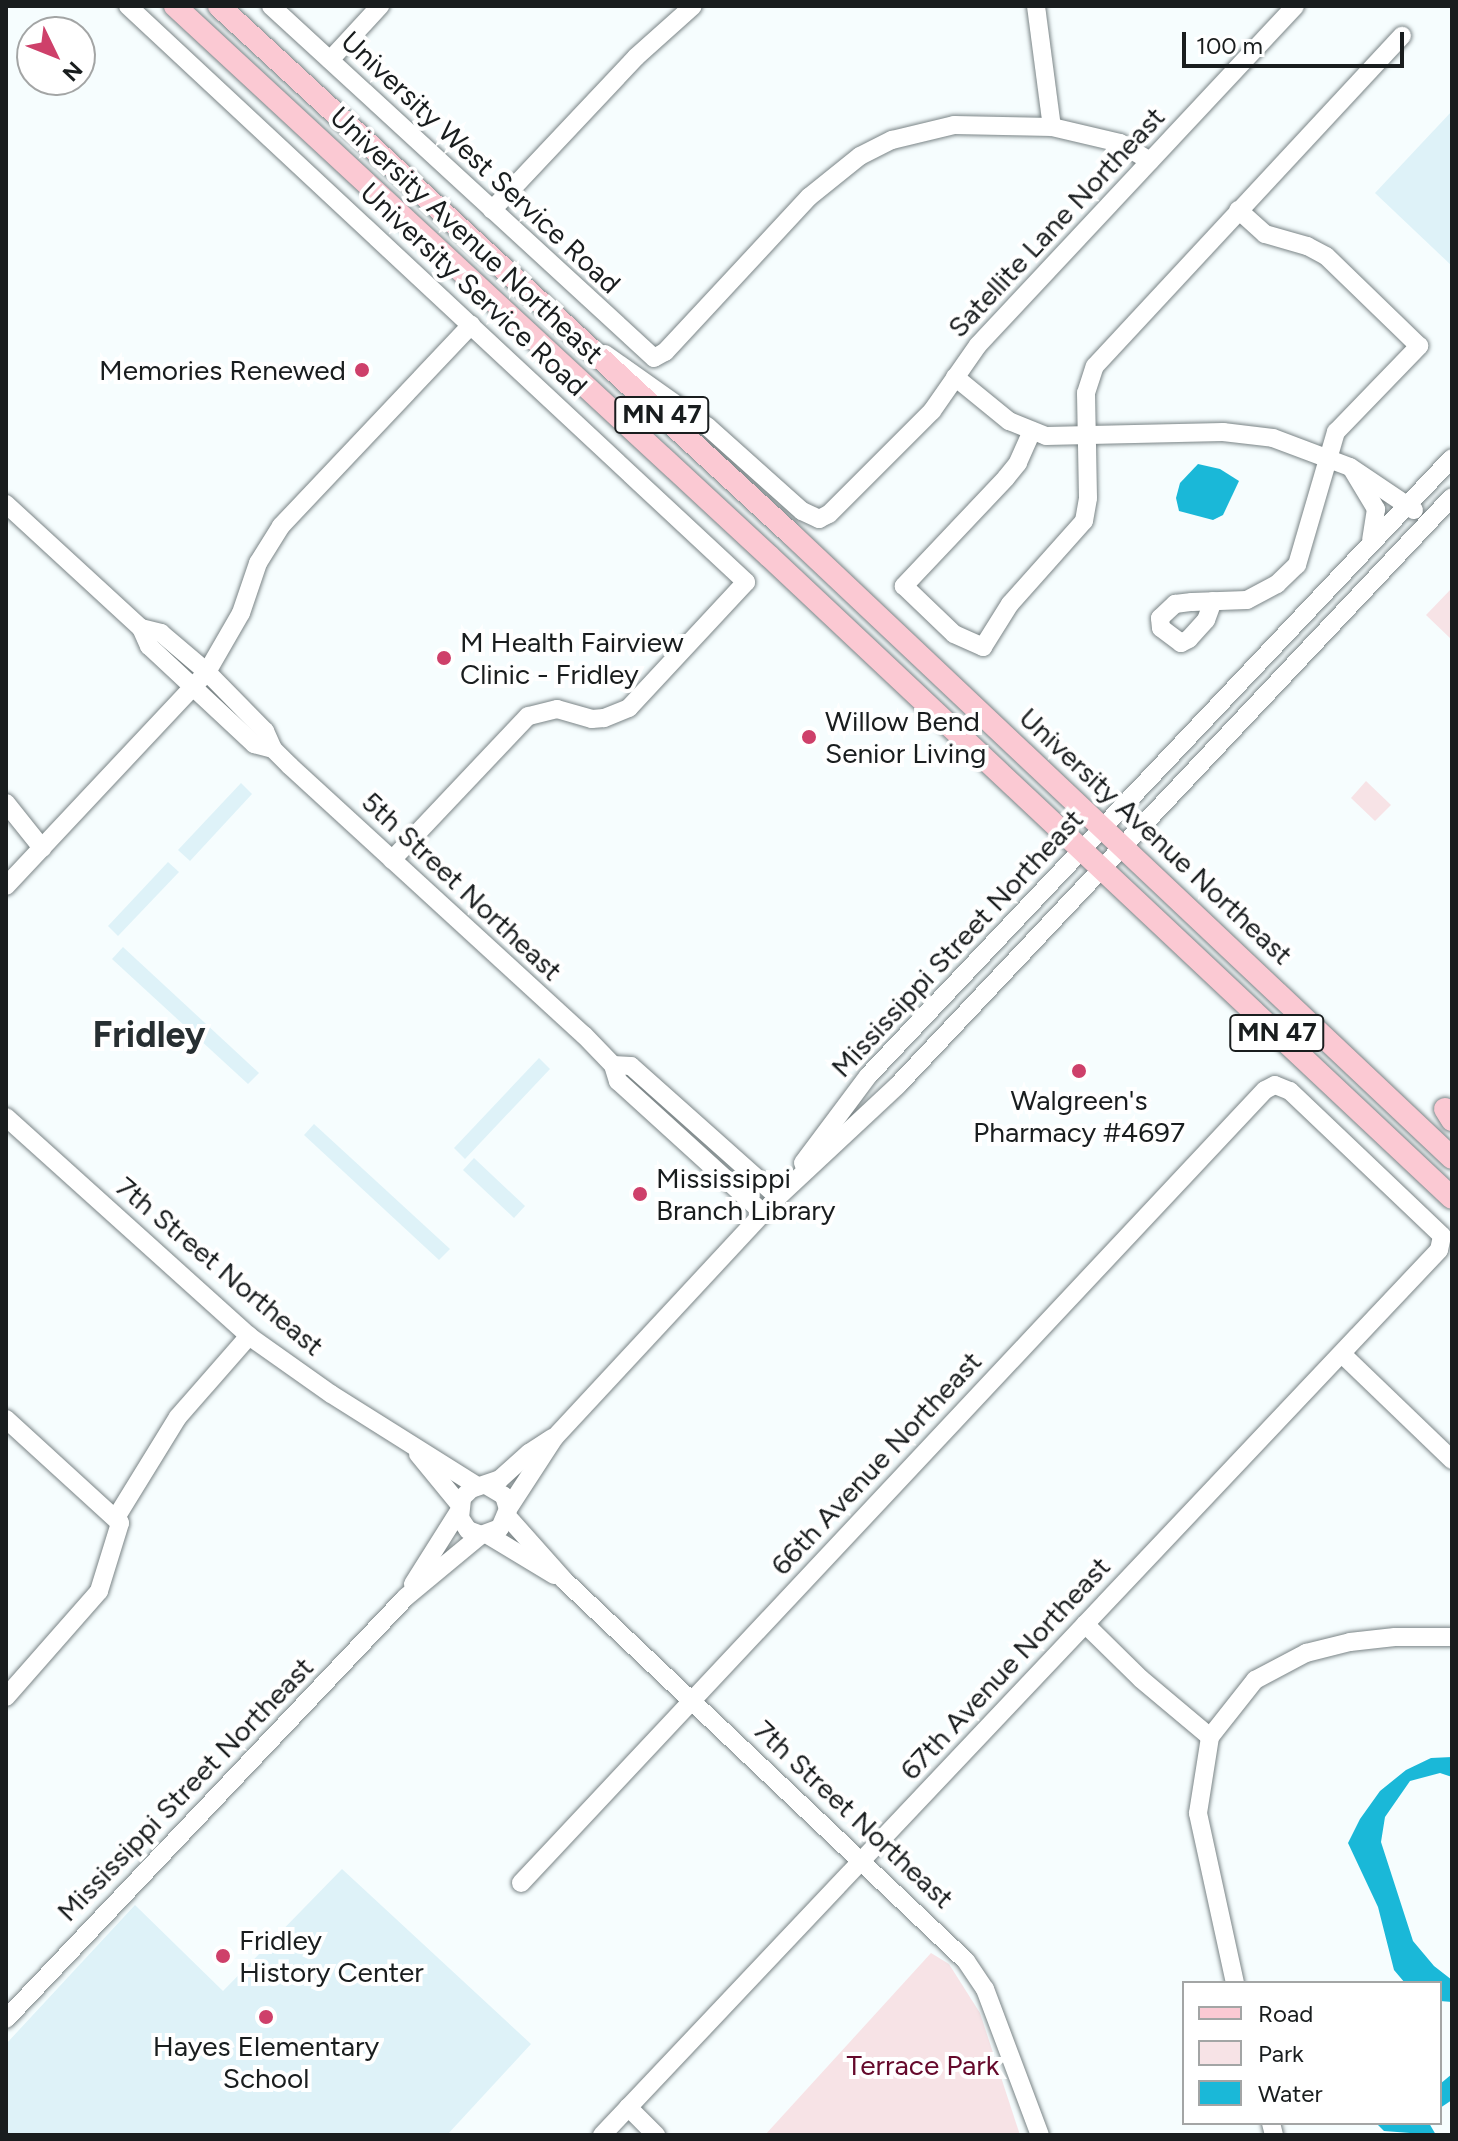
<!DOCTYPE html>
<style>
body{margin:0}
#map{position:relative;width:1458px;height:2141px;overflow:hidden;background:#f6fdfe;font-family:Figtree,sans-serif}
div>[style]{position:absolute}
.built>*{inset:0;background:#def2f8}
.green>*{inset:0;background:#f7e3e6}
.water>*{inset:0;background:#1ab8d8}
.roads{filter:drop-shadow(0 0 2px #7a8486) drop-shadow(0 0 2px #7a8486)}
.minor>*{height:18px;margin:-9px;padding:0 9px;transform-origin:9px;border-radius:9px;background:#fff}
.major>*{height:22px;margin:-11px;padding:0 11px;transform-origin:11px;border-radius:11px;background:#fbc9d3}
.dots>*{width:22px;height:22px;translate:-50% -50%;box-sizing:border-box;border:4px solid #fff;border-radius:50%}
span{translate:-50% -50%;white-space:nowrap;text-align:center;line-height:1.15;-webkit-text-stroke:8px #fff;paint-order:stroke}
.shield-label span{padding:2px 6px;background:#fff;border:2px solid;border-radius:6px;-webkit-text-stroke-width:0}
.shield-label{font-size:26px;color:#191d1e;font-weight:700}
.street-label{font-size:28px;color:#191d1e}
.poi-label{font-size:28px;color:#191d1e}
.right{translate:-100% -50%;text-align:right}
.left{translate:0 -50%;text-align:left}
.park-label{font-size:28px;color:#65092b}
.district-label{font-size:36px;color:#272f32;font-weight:700}
.frame{position:absolute;inset:0;border:8px solid #191d1e;pointer-events:none}
.legend{position:absolute;left:1182px;top:1981px;width:260px;height:144px;box-sizing:border-box;background:#fff;border:2px solid #a3a5a5;margin:0;padding:10px 14px;list-style:none;font-size:24px;color:#191d1e}
.legend li{display:flex;align-items:center;gap:16px;height:40px}
.legend b{width:40px;border:2px solid #a3a5a5}
.north{position:absolute;left:16px;top:16px;width:80px;height:80px;box-sizing:border-box;background:#fff;border:2px solid #a3a5a5;border-radius:50%;rotate:133deg;font-size:22px;font-weight:700;line-height:32px;text-align:center;color:#191d1e}
.north::after{content:'';display:block;margin:auto;width:28px;height:36px;background:#ce406a;clip-path:polygon(50% 0,100% 100%,50% 72%,0 100%)}
.scale{position:absolute;left:1182px;top:32px;width:222px;height:36px;box-sizing:border-box;border:4px solid #191d1e;border-top:0;padding-left:10px;font-size:24px;line-height:28px;white-space:nowrap;color:#191d1e;-webkit-text-stroke:6px #fff;paint-order:stroke}
</style>
<div id="map">
<div class="built">
<div style="clip-path:polygon(1452px 111px,1452px 266px,1375px 193px)"></div>
<div style="clip-path:polygon(241px 783px,252px 794px,190px 861px,178px 850px)"></div>
<div style="clip-path:polygon(168px 862px,179px 872px,118px 936px,108px 926px)"></div>
<div style="clip-path:polygon(123px 947px,259px 1073px,248px 1084px,112px 959px)"></div>
<div style="clip-path:polygon(539px 1058px,550px 1069px,465px 1159px,454px 1148px)"></div>
<div style="clip-path:polygon(314px 1124px,450px 1249px,439px 1260px,304px 1135px)"></div>
<div style="clip-path:polygon(474px 1158px,525px 1206px,514px 1218px,463px 1170px)"></div>
<div style="clip-path:polygon(342px 1869px,531px 2044px,447px 2135px,6px 2135px,6px 2044px,135px 1905px,223px 1991px)"></div>
</div>
<div class="green">
<div style="clip-path:polygon(1452px 588px,1452px 640px,1426px 615px)"></div>
<div style="clip-path:polygon(1366px 781px,1391px 805px,1375px 821px,1351px 798px)"></div>
<div style="clip-path:polygon(931px 1953px,949px 1964px,980px 2013px,1020px 2135px,765px 2135px)"></div>
</div>
<div class="water">
<div style="clip-path:polygon(1198px 464px,1220px 469px,1239px 481px,1223px 515px,1213px 520px,1179px 511px,1176px 498px,1180px 483px)"></div>
<div style="clip-path:polygon(1452px 1757px,1452px 1777px,1440px 1773px,1410px 1781px,1385px 1817px,1381px 1842px,1413px 1941px,1434px 1966px,1452px 1980px,1452px 2002px,1440px 2001px,1440px 1983px,1405px 1983px,1394px 1970px,1378px 1907px,1348px 1843px,1360px 1819px,1380px 1791px,1406px 1770px,1431px 1758px)"></div>
<div style="clip-path:polygon(1452px 2074px,1452px 2100px,1440px 2108px,1440px 2084px)"></div>
<div style="clip-path:polygon(1376px 2123px,1429px 2123px,1436px 2135px,1384px 2131px)"></div>
</div>
<div class="roads">
<div class="minor">
<div style="left:128px;top:6px;width:845px;rotate:42.99deg"></div>
<div style="left:746px;top:582px;width:172px;rotate:132.9deg"></div>
<div style="left:629px;top:708px;width:27px;rotate:158deg"></div>
<div style="left:604px;top:718px;width:12px;rotate:175deg"></div>
<div style="left:592px;top:719px;width:36px;rotate:-164deg"></div>
<div style="left:557px;top:709px;width:30px;rotate:166deg"></div>
<div style="left:528px;top:716px;width:198px;rotate:133.4deg"></div>
<div style="left:271px;top:6px;width:520px;rotate:42.58deg"></div>
<div style="left:654px;top:358px;width:13px;rotate:-29deg"></div>
<div style="left:665px;top:352px;width:212px;rotate:-47.1deg"></div>
<div style="left:809px;top:197px;width:65px;rotate:-38.8deg"></div>
<div style="left:860px;top:156px;width:36px;rotate:-27deg"></div>
<div style="left:892px;top:140px;width:64px;rotate:-13.6deg"></div>
<div style="left:954px;top:125px;width:98px;rotate:1.2deg"></div>
<div style="left:1052px;top:127px;width:70px;rotate:13.2deg"></div>
<div style="left:1120px;top:143px;width:35px;rotate:31deg"></div>
<div style="left:1036px;top:6px;width:122px;rotate:82.5deg"></div>
<div style="left:330px;top:60px;width:74px;rotate:-47.2deg"></div>
<div style="left:492px;top:210px;width:210px;rotate:-46.7deg"></div>
<div style="left:636px;top:57px;width:76px;rotate:-41.8deg"></div>
<div style="left:605px;top:354px;width:126px;rotate:35.3deg"></div>
<div style="left:708px;top:427px;width:126px;rotate:41.8deg"></div>
<div style="left:802px;top:511px;width:19px;rotate:25deg"></div>
<div style="left:819px;top:519px;width:11px;rotate:-27deg"></div>
<div style="left:829px;top:514px;width:146px;rotate:-45deg"></div>
<div style="left:932px;top:411px;width:80px;rotate:-55.1deg"></div>
<div style="left:978px;top:345px;width:464px;rotate:-46.9deg"></div>
<div style="left:955px;top:377px;width:70px;rotate:39.2deg"></div>
<div style="left:1009px;top:421px;width:40px;rotate:22deg"></div>
<div style="left:1046px;top:436px;width:177px;rotate:-1.3deg"></div>
<div style="left:1223px;top:432px;width:50px;rotate:6.8deg"></div>
<div style="left:1273px;top:438px;width:82px;rotate:20.6deg"></div>
<div style="left:1350px;top:467px;width:77px;rotate:33.9deg"></div>
<div style="left:1032px;top:431px;width:35px;rotate:114deg"></div>
<div style="left:1018px;top:463px;width:19px;rotate:129deg"></div>
<div style="left:1006px;top:478px;width:149px;rotate:133.4deg"></div>
<div style="left:904px;top:586px;width:69px;rotate:43.8deg"></div>
<div style="left:954px;top:634px;width:32px;rotate:24deg"></div>
<div style="left:983px;top:647px;width:51px;rotate:-57.9deg"></div>
<div style="left:1010px;top:604px;width:111px;rotate:-48.3deg"></div>
<div style="left:1084px;top:521px;width:23px;rotate:-80deg"></div>
<div style="left:1088px;top:498px;width:105px;rotate:-91.1deg"></div>
<div style="left:1086px;top:393px;width:28px;rotate:-72deg"></div>
<div style="left:1095px;top:366px;width:451px;rotate:-47.1deg"></div>
<div style="left:1352px;top:469px;width:47px;rotate:59deg"></div>
<div style="left:1376px;top:509px;width:31px;rotate:99deg"></div>
<div style="left:6px;top:504px;width:183px;rotate:42.6deg"></div>
<div style="left:141px;top:628px;width:20px;rotate:66deg"></div>
<div style="left:149px;top:646px;width:144px;rotate:43deg"></div>
<div style="left:254px;top:744px;width:20px;rotate:15deg"></div>
<div style="left:1213px;top:601px;width:20px;rotate:110deg"></div>
<div style="left:1206px;top:620px;width:25px;rotate:132deg"></div>
<div style="left:1189px;top:639px;width:9px;rotate:153deg"></div>
<div style="left:1181px;top:643px;width:25px;rotate:-143deg"></div>
<div style="left:1161px;top:628px;width:10px;rotate:-96deg"></div>
<div style="left:1160px;top:618px;width:21px;rotate:-43deg"></div>
<div style="left:1175px;top:604px;width:17px;rotate:-7deg"></div>
<div style="left:1192px;top:602px;width:55px;rotate:-2.1deg"></div>
<div style="left:1247px;top:600px;width:34px;rotate:-28deg"></div>
<div style="left:1277px;top:584px;width:28px;rotate:-44deg"></div>
<div style="left:1297px;top:565px;width:139px;rotate:-73.7deg"></div>
<div style="left:1336px;top:432px;width:120px;rotate:-46deg"></div>
<div style="left:1419px;top:346px;width:129px;rotate:-135.9deg"></div>
<div style="left:1326px;top:256px;width:21px;rotate:-152deg"></div>
<div style="left:1307px;top:246px;width:44px;rotate:-164.1deg"></div>
<div style="left:1265px;top:234px;width:36px;rotate:-138deg"></div>
<div style="left:141px;top:628px;width:21px;rotate:14deg"></div>
<div style="left:161px;top:633px;width:60px;rotate:40.3deg"></div>
<div style="left:207px;top:672px;width:83px;rotate:45.5deg"></div>
<div style="left:265px;top:731px;width:20px;rotate:66deg"></div>
<div style="left:273px;top:749px;width:24px;rotate:45deg"></div>
<div style="left:290px;top:766px;width:398px;rotate:42.5deg"></div>
<div style="left:584px;top:1035px;width:42px;rotate:46deg"></div>
<div style="left:613px;top:1065px;width:17px;rotate:73deg"></div>
<div style="left:618px;top:1081px;width:196px;rotate:42.3deg"></div>
<div style="left:6px;top:803px;width:58px;rotate:51.3deg"></div>
<div style="left:6px;top:886px;width:294px;rotate:-46.8deg"></div>
<div style="left:207px;top:672px;width:68px;rotate:-60deg"></div>
<div style="left:241px;top:613px;width:53px;rotate:-71.2deg"></div>
<div style="left:258px;top:563px;width:44px;rotate:-58.1deg"></div>
<div style="left:281px;top:526px;width:277px;rotate:-46.6deg"></div>
<div style="left:613px;top:1065px;width:18px;rotate:3deg"></div>
<div style="left:631px;top:1066px;width:197px;rotate:41.7deg"></div>
<div style="left:6px;top:1117px;width:327px;rotate:42deg"></div>
<div style="left:249px;top:1336px;width:100px;rotate:35.3deg"></div>
<div style="left:331px;top:1394px;width:173px;rotate:32.2deg"></div>
<div style="left:803px;top:1163px;width:109px;rotate:-53.2deg"></div>
<div style="left:868px;top:1076px;width:850px;rotate:-46.62deg"></div>
<div style="left:1342px;top:1354px;width:153px;rotate:43.9deg"></div>
<div style="left:6px;top:1419px;width:154px;rotate:42.4deg"></div>
<div style="left:418px;top:1454px;width:65px;rotate:50.6deg"></div>
<div style="left:486px;top:1485px;width:21px;rotate:31deg"></div>
<div style="left:504px;top:1496px;width:14px;rotate:73deg"></div>
<div style="left:508px;top:1509px;width:21px;rotate:113deg"></div>
<div style="left:500px;top:1528px;width:20px;rotate:160deg"></div>
<div style="left:481px;top:1535px;width:14px;rotate:-159deg"></div>
<div style="left:468px;top:1530px;width:14px;rotate:-124deg"></div>
<div style="left:460px;top:1518px;width:20px;rotate:-84deg"></div>
<div style="left:462px;top:1498px;width:13px;rotate:-45deg"></div>
<div style="left:471px;top:1489px;width:31px;rotate:-19deg"></div>
<div style="left:500px;top:1479px;width:39px;rotate:-42deg"></div>
<div style="left:529px;top:1453px;width:27px;rotate:-33deg"></div>
<div style="left:508px;top:1509px;width:86px;rotate:-56.9deg"></div>
<div style="left:555px;top:1437px;width:328px;rotate:-47.1deg"></div>
<div style="left:778px;top:1197px;width:163px;rotate:-43deg"></div>
<div style="left:897px;top:1086px;width:809px;rotate:-46.7deg"></div>
<div style="left:507px;top:1516px;width:86px;rotate:48.3deg"></div>
<div style="left:564px;top:1580px;width:554px;rotate:43.46deg"></div>
<div style="left:966px;top:1961px;width:34px;rotate:56deg"></div>
<div style="left:985px;top:1989px;width:156px;rotate:69.4deg"></div>
<div style="left:488px;top:1535px;width:77px;rotate:31.2deg"></div>
<div style="left:413px;top:1584px;width:86px;rotate:-57.8deg"></div>
<div style="left:1085px;top:1624px;width:78px;rotate:44.5deg"></div>
<div style="left:1141px;top:1679px;width:90px;rotate:40deg"></div>
<div style="left:6px;top:1697px;width:141px;rotate:-48.7deg"></div>
<div style="left:99px;top:1591px;width:71px;rotate:-72.8deg"></div>
<div style="left:120px;top:1523px;width:8px;rotate:-113deg"></div>
<div style="left:117px;top:1516px;width:116px;rotate:-58.4deg"></div>
<div style="left:178px;top:1417px;width:108px;rotate:-48.8deg"></div>
<div style="left:521px;top:1883px;width:1087px;rotate:-46.83deg"></div>
<div style="left:1265px;top:1090px;width:11px;rotate:-27deg"></div>
<div style="left:1275px;top:1085px;width:16px;rotate:22deg"></div>
<div style="left:1290px;top:1091px;width:210px;rotate:43.6deg"></div>
<div style="left:1442px;top:1236px;width:14px;rotate:102deg"></div>
<div style="left:1439px;top:1250px;width:1218px;rotate:133.4deg"></div>
<div style="left:1235px;top:1983px;width:174px;rotate:-102.3deg"></div>
<div style="left:1198px;top:1813px;width:77px;rotate:-81deg"></div>
<div style="left:1210px;top:1737px;width:73px;rotate:-51.7deg"></div>
<div style="left:1255px;top:1680px;width:58px;rotate:-27.9deg"></div>
<div style="left:1306px;top:1653px;width:45px;rotate:-14deg"></div>
<div style="left:1350px;top:1642px;width:45px;rotate:-6.3deg"></div>
<div style="left:1395px;top:1637px;width:57px"></div>
<div style="left:6px;top:2019px;width:581px;rotate:-46.53deg"></div>
<div style="left:406px;top:1597px;width:97px;rotate:-39.6deg"></div>
<div style="left:628px;top:2107px;width:40px;rotate:45deg"></div>
<div style="left:1271px;top:2123px;width:12px;rotate:76deg"></div>
</div>
<div class="major">
<div style="left:175px;top:6px;width:810px;rotate:42.8deg"></div>
<div style="left:769px;top:556px;width:937px;rotate:43.23deg"></div>
<div style="left:219px;top:6px;width:778px;rotate:42.71deg"></div>
<div style="left:791px;top:534px;width:909px;rotate:43.35deg"></div>
<div style="left:1445px;top:1109px;width:13px;rotate:58deg"></div>
</div>
</div>
<div class="dots">
<div style="left:362px;top:370px;background:#ce406a"></div>
<div style="left:444px;top:658px;background:#ce406a"></div>
<div style="left:809px;top:737px;background:#ce406a"></div>
<div style="left:1079px;top:1071px;background:#ce406a"></div>
<div style="left:640px;top:1194px;background:#ce406a"></div>
<div style="left:223px;top:1956px;background:#ce406a"></div>
<div style="left:266px;top:2017px;background:#ce406a"></div>
</div>
<div class="shield-label">
<span style="left:662px;top:415px">MN 47</span>
<span style="left:1277px;top:1033px">MN 47</span>
</div>
<div class="street-label">
<span style="left:481px;top:162px;rotate:43deg">University West Service Road</span>
<span style="left:1056px;top:222px;rotate:-47deg">Satellite Lane Northeast</span>
<span style="left:467px;top:235px;rotate:43deg">University Avenue Northeast</span>
<span style="left:474px;top:289px;rotate:43deg">University Service Road</span>
<span style="left:1156px;top:836px;rotate:43deg">University Avenue Northeast</span>
<span style="left:462px;top:886px;rotate:43deg">5th Street Northeast</span>
<span style="left:957px;top:943px;rotate:-47deg">Mississippi Street Northeast</span>
<span style="left:220px;top:1266px;rotate:40deg">7th Street Northeast</span>
<span style="left:876px;top:1463px;rotate:-47deg">66th Avenue Northeast</span>
<span style="left:1005px;top:1668px;rotate:-47deg">67th Avenue Northeast</span>
<span style="left:185px;top:1789px;rotate:-46deg">Mississippi Street Northeast</span>
<span style="left:854px;top:1814px;rotate:43deg">7th Street Northeast</span>
</div>
<div class="poi-label">
<span class="right" style="left:346px;top:370px">Memories Renewed</span>
<span class="left" style="left:460px;top:658px">M Health Fairview<br>Clinic - Fridley</span>
<span class="left" style="left:825px;top:737px">Willow Bend<br>Senior Living</span>
<span style="left:1079px;top:1116px">Walgreen's<br>Pharmacy #4697</span>
<span class="left" style="left:656px;top:1194px">Mississippi<br>Branch Library</span>
<span class="left" style="left:239px;top:1956px">Fridley<br>History Center</span>
<span style="left:266px;top:2062px">Hayes Elementary<br>School</span>
</div>
<div class="park-label">
<span style="left:923px;top:2065px">Terrace Park</span>
</div>
<div class="district-label">
<span style="left:149px;top:1035px">Fridley</span>
</div>
<div class="frame"></div>
<ul class="legend">
<li><b style="height:10px;background:#fbc9d3"></b>Road</li>
<li><b style="height:22px;background:#f7e3e6"></b>Park</li>
<li><b style="height:22px;background:#1ab8d8"></b>Water</li>
</ul>
<div class="north">N</div>
<div class="scale">100 m</div>
</div>
